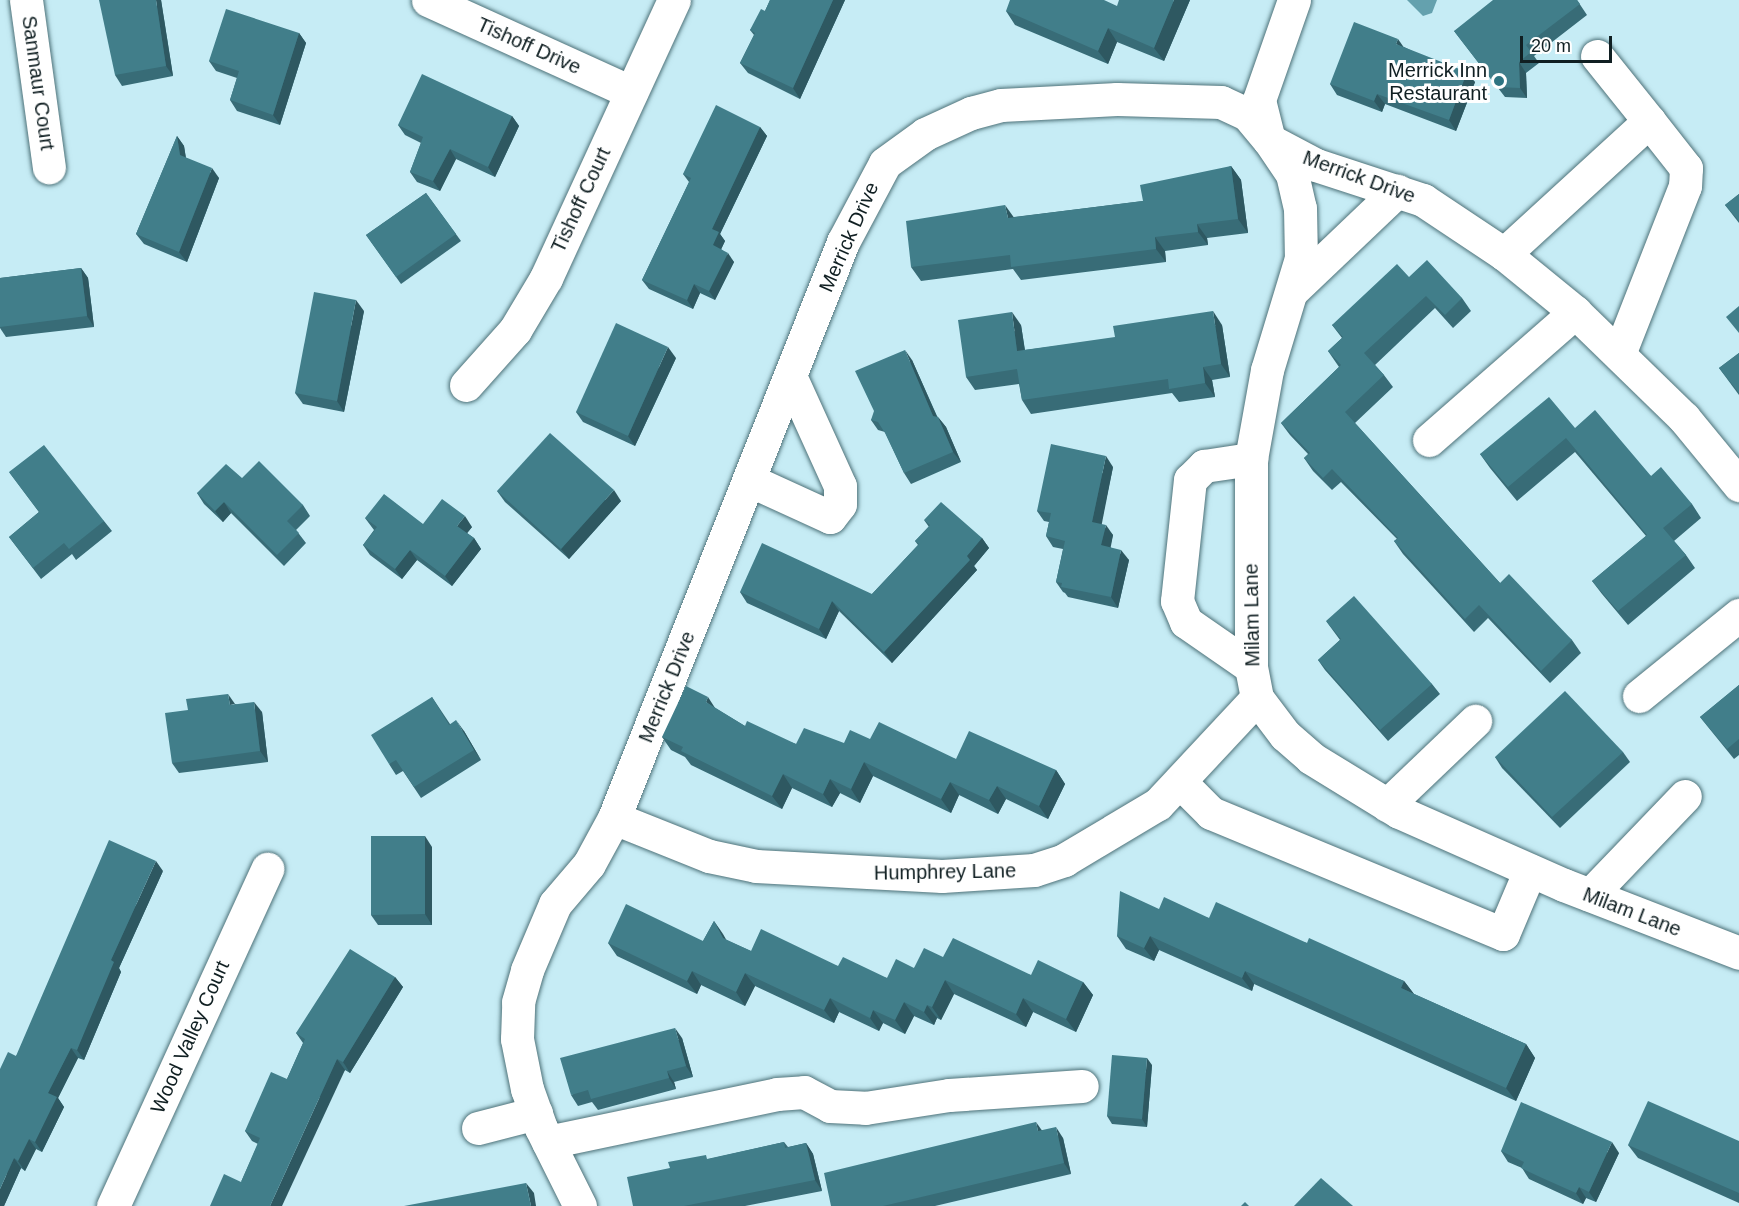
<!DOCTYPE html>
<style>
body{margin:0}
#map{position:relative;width:1739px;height:1206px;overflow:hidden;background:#c6ecf5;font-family:Arial,sans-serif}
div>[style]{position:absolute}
.water>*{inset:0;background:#64a1ae}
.roads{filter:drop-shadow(0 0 2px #4e7279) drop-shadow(0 0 2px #4e7279)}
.minor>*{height:33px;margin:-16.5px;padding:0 16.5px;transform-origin:16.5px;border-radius:16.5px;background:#fff}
.wall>*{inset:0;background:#386c77}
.shaded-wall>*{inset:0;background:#2e5861}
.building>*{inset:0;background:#417e8a}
.dots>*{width:16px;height:16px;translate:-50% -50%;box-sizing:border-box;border:3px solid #fff;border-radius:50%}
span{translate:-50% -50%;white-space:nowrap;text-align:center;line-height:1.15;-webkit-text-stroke:6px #fff;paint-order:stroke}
.street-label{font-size:20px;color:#101f22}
.poi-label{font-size:20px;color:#101f22}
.right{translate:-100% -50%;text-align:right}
.scale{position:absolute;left:1520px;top:36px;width:92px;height:27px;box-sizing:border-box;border:3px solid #101f22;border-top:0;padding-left:8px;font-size:18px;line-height:21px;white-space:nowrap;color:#101f22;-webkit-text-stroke:4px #fff;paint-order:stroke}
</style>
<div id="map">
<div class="water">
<div style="clip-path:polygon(1407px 0,1437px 0,1432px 13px,1423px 16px)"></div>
</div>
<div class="roads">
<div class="minor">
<div style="left:26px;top:0;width:169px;rotate:82.2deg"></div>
<div style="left:428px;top:0;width:223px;rotate:24.4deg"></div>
<div style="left:1294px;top:0;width:106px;rotate:109.3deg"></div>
<div style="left:1259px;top:100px;width:41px;rotate:76deg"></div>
<div style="left:1269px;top:140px;width:41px;rotate:55.9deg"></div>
<div style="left:1292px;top:174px;width:35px;rotate:77deg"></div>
<div style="left:1300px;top:208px;width:50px;rotate:88.9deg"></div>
<div style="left:1301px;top:258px;width:117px;rotate:106.9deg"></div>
<div style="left:1267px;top:370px;width:90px;rotate:100.2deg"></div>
<div style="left:1251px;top:459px;width:208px;rotate:90deg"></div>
<div style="left:1251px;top:667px;width:32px;rotate:79deg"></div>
<div style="left:1257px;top:698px;width:46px;rotate:52.9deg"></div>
<div style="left:1285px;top:735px;width:35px;rotate:41deg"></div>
<div style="left:1311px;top:758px;width:103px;rotate:31.5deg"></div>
<div style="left:1399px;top:812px;width:180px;rotate:23.9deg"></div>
<div style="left:1564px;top:885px;width:188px;rotate:21.2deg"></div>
<div style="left:1597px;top:56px;width:83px;rotate:51.3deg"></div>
<div style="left:1504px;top:254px;width:197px;rotate:-42.5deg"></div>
<div style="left:1649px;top:121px;width:60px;rotate:51.8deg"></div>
<div style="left:1686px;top:168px;width:18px;rotate:93deg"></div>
<div style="left:1685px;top:186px;width:180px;rotate:111.4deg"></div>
<div style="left:1293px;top:290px;width:144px;rotate:-43.6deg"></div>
<div style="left:466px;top:385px;width:74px;rotate:-48.3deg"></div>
<div style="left:515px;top:330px;width:61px;rotate:-59.2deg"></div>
<div style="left:546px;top:278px;width:306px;rotate:-65.3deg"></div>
<div style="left:1429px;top:440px;width:194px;rotate:-41.2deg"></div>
<div style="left:749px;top:480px;width:89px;rotate:24.6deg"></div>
<div style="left:830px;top:517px;width:16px;rotate:-52deg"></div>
<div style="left:840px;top:504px;width:18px;rotate:-90deg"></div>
<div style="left:840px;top:486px;width:121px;rotate:-114.4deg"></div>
<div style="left:1251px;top:667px;width:79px;rotate:-145.3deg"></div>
<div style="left:1186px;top:622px;width:23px;rotate:-113deg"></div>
<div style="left:1177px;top:601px;width:122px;rotate:-83.9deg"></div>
<div style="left:1190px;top:480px;width:20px;rotate:-45deg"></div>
<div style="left:1204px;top:466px;width:48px;rotate:-8.5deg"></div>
<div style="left:1639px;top:696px;width:129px;rotate:-39deg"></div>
<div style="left:1180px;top:782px;width:44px;rotate:45deg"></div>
<div style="left:1211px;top:813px;width:316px;rotate:22.5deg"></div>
<div style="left:1503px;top:934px;width:69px;rotate:-67.1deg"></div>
<div style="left:1387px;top:805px;width:122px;rotate:-43.7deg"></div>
<div style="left:614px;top:818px;width:102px;rotate:21.8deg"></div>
<div style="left:709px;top:856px;width:48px;rotate:12deg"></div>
<div style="left:756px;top:866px;width:186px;rotate:3.1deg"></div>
<div style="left:942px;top:876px;width:92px;rotate:-3.7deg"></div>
<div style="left:1034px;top:870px;width:32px;rotate:-18deg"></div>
<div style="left:1064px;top:860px;width:109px;rotate:-30.8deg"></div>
<div style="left:1158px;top:804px;width:145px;rotate:-47deg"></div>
<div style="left:1590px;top:895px;width:137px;rotate:-46.2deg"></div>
<div style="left:478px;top:1128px;width:60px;rotate:-14.5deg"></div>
<div style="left:548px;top:1142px;width:234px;rotate:-11.8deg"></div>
<div style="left:777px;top:1094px;width:27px;rotate:-4deg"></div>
<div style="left:804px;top:1092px;width:30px;rotate:28deg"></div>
<div style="left:830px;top:1106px;width:35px;rotate:3deg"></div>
<div style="left:865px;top:1108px;width:85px;rotate:-8.8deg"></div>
<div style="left:949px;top:1095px;width:133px;rotate:-3.9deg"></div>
<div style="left:113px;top:1206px;width:371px;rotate:-65.4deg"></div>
<div style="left:580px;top:1206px;width:87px;rotate:-116.6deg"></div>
<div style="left:541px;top:1128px;width:41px;rotate:-109.7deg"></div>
<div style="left:527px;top:1089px;width:51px;rotate:-101.3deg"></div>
<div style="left:517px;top:1039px;width:37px;rotate:-88deg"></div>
<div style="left:518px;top:1002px;width:33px;rotate:-74deg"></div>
<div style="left:527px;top:970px;width:72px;rotate:-67deg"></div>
<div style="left:555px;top:904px;width:52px;rotate:-49.6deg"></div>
<div style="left:589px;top:864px;width:52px;rotate:-61.5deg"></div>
<div style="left:614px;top:818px;width:620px;rotate:-68.32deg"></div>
<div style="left:843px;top:242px;width:89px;rotate:-62deg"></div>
<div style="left:885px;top:163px;width:49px;rotate:-35.9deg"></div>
<div style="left:925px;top:134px;width:51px;rotate:-24.5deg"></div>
<div style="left:971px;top:113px;width:31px;rotate:-15deg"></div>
<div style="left:1001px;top:105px;width:116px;rotate:-3deg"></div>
<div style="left:1117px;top:99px;width:104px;rotate:1.7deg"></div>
<div style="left:1221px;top:102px;width:29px;rotate:25deg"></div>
<div style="left:1247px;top:114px;width:34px;rotate:50deg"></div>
<div style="left:1269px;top:140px;width:53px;rotate:28deg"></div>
<div style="left:1316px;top:165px;width:113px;rotate:18.1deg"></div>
<div style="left:1423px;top:200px;width:97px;rotate:33.7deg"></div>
<div style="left:1504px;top:254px;width:92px;rotate:39.2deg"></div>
<div style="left:1575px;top:312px;width:152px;rotate:44.2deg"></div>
<div style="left:1684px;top:418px;width:87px;rotate:50.6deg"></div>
</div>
</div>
<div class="wall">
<div style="clip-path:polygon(161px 0,173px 76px,122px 86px,115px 75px)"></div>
<div style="clip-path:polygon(770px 0,845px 0,800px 99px,748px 73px,740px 63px,754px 35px,750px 30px,765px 11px)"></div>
<div style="clip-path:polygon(1190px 0,1164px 61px,1117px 42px,1108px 64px,1015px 25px,1006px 11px,1117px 6px)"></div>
<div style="clip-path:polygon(1577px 0,1587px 15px,1534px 56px,1539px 63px,1526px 73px,1527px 98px,1505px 97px,1454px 31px)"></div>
<div style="clip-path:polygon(299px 33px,306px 43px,280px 125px,237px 111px,230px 100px,237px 78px,216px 71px,209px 61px)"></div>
<div style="clip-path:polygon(1404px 47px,1475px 82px,1456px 131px,1385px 104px,1382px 112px,1337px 95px,1330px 84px)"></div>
<div style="clip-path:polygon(512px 116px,519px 126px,495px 177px,456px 159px,440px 191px,417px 182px,410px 172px,421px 143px,405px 135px,398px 125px)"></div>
<div style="clip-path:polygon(760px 127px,767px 136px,720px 234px,725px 241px,721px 249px,734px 262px,715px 300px,700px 293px,693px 309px,649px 289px,642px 280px,689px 182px,683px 174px)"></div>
<div style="clip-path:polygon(177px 136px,184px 146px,186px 158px,219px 178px,187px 262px,144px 244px,136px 234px)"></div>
<div style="clip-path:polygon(1231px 166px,1241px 180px,1248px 233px,1207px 238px,1208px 245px,1165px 251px,1166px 262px,1021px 280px,1013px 269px,921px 281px,911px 267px,1014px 217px,1143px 201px)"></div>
<div style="clip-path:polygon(426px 193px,461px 241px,401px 284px,366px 235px)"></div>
<div style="clip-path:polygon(1739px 194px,1739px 223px,1725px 205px)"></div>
<div style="clip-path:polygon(81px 268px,88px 278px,94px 327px,6px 337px,0 328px,0 278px)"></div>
<div style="clip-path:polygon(1409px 277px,1462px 298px,1471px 311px,1453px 328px,1435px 308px,1375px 365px,1384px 375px,1393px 387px,1355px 423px,1500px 583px,1572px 640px,1581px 653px,1550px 683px,1488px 618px,1474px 632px,1403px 554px,1394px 541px,1397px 539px,1341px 482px,1332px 490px,1313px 471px,1304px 458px,1308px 454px,1290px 435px,1281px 423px,1339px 367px,1328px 351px,1342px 338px,1332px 325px)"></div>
<div style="clip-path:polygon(364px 311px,344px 412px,303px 404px,295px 393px)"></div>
<div style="clip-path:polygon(1021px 325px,1025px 350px,1222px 325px,1230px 377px,1212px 380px,1215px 397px,1179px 402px,1172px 393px,1031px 414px,1022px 400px,1019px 384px,975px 390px,966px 377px)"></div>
<div style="clip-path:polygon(1739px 353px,1739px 395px,1719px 368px)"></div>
<div style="clip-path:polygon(676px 358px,635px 446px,583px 422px,576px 412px)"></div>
<div style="clip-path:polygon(912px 360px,937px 416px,946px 427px,961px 462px,911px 484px,904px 473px,885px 432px,878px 430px,871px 420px)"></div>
<div style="clip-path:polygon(1575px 428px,1651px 476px,1692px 504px,1701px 518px,1674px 541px,1686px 555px,1695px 568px,1628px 625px,1602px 594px,1592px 581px,1646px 536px,1575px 452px,1517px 501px,1490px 468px,1480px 454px)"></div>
<div style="clip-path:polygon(1113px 467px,1101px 524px,1113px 535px,1110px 547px,1129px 560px,1118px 608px,1068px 597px,1065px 593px,1063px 592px,1056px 582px,1063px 549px,1053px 547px,1046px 536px,1049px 522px,1044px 521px,1037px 511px)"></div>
<div style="clip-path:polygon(9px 472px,104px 521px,112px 531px,76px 560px,72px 554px,41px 579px,9px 537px,39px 512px)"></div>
<div style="clip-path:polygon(242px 478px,303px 505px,310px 516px,296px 530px,306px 543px,284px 566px,231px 513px,223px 522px,204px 504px,197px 493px)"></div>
<div style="clip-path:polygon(497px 491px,621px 501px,569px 559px,505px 502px)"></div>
<div style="clip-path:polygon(365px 518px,423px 524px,472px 527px,467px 533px,474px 538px,481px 549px,452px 586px,417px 560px,402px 579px,370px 555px,363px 545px,374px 530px)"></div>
<div style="clip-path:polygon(924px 520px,982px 538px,989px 548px,974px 566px,977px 570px,892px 663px,839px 611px,826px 639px,747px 603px,740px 592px,872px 594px,918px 545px,915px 541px,929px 527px)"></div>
<div style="clip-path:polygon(1326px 621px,1432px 684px,1440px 694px,1388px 741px,1325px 670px,1318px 660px,1340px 640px)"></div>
<div style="clip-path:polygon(1739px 685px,1739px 755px,1734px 759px,1708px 727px,1700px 717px)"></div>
<div style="clip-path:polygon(432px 697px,450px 724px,464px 731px,481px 760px,421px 798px,403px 771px,396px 775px,389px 764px)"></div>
<div style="clip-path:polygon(235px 704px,262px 712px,268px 762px,179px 773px,172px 763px)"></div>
<div style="clip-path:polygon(715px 708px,745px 726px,796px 744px,844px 743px,870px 739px,956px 759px,1056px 770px,1065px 784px,1048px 819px,1006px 799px,998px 814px,959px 795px,951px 813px,873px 776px,860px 803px,840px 793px,832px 807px,792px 788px,782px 809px,691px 765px,685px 757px,671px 750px,662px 737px)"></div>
<div style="clip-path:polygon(1623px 752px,1630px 762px,1560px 828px,1502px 768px,1495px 757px)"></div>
<div style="clip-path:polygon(432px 847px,432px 925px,378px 925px,371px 915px)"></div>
<div style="clip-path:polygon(163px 871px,119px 968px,121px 972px,84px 1060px,78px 1058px,58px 1098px,64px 1107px,42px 1152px,36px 1149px,25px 1171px,21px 1168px,4px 1206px,16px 1056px)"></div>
<div style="clip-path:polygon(1159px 909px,1209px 918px,1307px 943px,1404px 981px,1414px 994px,1526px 1044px,1535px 1058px,1516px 1101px,1254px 984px,1252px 991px,1159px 950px,1154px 961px,1126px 949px,1117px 936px)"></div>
<div style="clip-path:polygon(714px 921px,726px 940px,751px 951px,838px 966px,887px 978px,943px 957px,1031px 975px,1083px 982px,1093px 995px,1076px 1032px,1033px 1012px,1026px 1027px,954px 994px,941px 1020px,937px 1018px,934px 1025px,914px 1016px,905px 1034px,883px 1023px,879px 1031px,839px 1012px,834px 1023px,755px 986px,745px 1006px,701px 985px,697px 994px,617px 956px,608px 943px,703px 941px)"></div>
<div style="clip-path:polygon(395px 977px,403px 987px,350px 1073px,345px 1070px,241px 1182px,258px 1144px,252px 1141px,245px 1131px,287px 1079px,303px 1043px,296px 1033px)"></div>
<div style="clip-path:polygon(682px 1038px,693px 1077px,674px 1082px,676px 1089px,598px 1110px,592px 1102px,578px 1106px,571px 1095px)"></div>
<div style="clip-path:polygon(1152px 1065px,1147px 1127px,1112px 1124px,1107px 1116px)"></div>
<div style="clip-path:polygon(1042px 1130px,1063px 1138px,1071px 1174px,935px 1206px,831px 1206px)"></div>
<div style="clip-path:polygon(1739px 1141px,1739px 1203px,1638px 1158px,1628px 1145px)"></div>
<div style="clip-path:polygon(784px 1142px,788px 1147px,806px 1143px,813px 1154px,822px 1191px,745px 1206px,633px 1206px,709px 1159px)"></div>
<div style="clip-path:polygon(1501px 1151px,1619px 1153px,1596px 1202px,1586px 1198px,1583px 1204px,1529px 1179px,1522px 1168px,1508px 1162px)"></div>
</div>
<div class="shaded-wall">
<div style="clip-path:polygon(156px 0,161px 0,173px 76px,166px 66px)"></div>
<div style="clip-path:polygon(833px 0,845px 0,800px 99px,793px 88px)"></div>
<div style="clip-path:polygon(1174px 0,1190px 0,1164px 61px,1154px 48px)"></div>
<div style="clip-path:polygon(1108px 28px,1117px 42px,1108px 64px,1098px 51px)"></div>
<div style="clip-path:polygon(299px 33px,306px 43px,280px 125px,273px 115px)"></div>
<div style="clip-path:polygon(1398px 39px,1405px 49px,1396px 44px)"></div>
<div style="clip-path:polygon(1519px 62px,1526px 73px,1527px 98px,1520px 88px)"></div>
<div style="clip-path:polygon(1467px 72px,1475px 82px,1456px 131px,1449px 120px)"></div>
<div style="clip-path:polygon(1377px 94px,1385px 104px,1382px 112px,1374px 101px)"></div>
<div style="clip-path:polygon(512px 116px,519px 126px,495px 177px,488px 167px)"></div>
<div style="clip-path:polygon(760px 127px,767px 136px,720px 234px,725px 241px,719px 254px,713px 245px,712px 229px)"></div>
<div style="clip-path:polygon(177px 136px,184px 146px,187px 166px,180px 155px)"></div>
<div style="clip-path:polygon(450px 149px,456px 159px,440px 191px,433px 181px)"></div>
<div style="clip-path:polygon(1231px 166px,1241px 180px,1248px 233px,1238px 219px)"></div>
<div style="clip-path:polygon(212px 168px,219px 178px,187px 262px,179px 252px)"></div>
<div style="clip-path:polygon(1005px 205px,1015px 219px,1008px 218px)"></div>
<div style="clip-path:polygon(1197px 224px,1207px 238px,1208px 245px,1198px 232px)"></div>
<div style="clip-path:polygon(1155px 237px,1165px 251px,1166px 262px,1156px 249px)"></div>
<div style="clip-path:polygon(728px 253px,734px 262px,715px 300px,709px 291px)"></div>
<div style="clip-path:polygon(81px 268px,88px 278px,94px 327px,87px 316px)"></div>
<div style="clip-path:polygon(694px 284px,700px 293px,693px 309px,687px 300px)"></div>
<div style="clip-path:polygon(356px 300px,364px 311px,344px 412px,337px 401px)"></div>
<div style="clip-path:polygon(1213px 311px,1222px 325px,1230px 377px,1221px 364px)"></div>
<div style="clip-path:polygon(1012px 312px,1021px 325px,1027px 365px,1017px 351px)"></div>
<div style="clip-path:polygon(668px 347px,676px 358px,635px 446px,628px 436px)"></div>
<div style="clip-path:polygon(905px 350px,912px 360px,941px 426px,933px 416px)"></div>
<div style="clip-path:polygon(1203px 367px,1212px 380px,1215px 397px,1205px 383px)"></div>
<div style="clip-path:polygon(938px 417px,946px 427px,961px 462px,953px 452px)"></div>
<div style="clip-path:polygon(1106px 456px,1113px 467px,1100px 533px,1092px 522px)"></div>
<div style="clip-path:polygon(614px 490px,621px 501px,569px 559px,561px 549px)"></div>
<div style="clip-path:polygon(224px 502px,231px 513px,223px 522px,215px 511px)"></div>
<div style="clip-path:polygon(465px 516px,472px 527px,464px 537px,457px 526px)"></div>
<div style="clip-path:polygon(1106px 525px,1113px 535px,1109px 556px,1101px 545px)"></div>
<div style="clip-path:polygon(474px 538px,481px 549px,452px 586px,445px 576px)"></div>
<div style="clip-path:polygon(982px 538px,989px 548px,974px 566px,977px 570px,892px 663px,884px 652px)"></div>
<div style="clip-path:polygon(410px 550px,417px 560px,402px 579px,395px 569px)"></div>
<div style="clip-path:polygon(1121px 550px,1129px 560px,1118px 608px,1111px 597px)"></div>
<div style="clip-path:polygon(832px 601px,839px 611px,826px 639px,819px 629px)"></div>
<div style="clip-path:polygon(228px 694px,235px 704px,230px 705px)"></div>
<div style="clip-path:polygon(708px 697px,717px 711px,706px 702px)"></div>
<div style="clip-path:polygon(254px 702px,262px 712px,268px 762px,260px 751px)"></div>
<div style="clip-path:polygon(456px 720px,464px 731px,481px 760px,474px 750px)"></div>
<div style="clip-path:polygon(864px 762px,873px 776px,860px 803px,851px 789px)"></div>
<div style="clip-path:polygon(1056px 770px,1065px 784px,1048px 819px,1039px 806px)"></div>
<div style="clip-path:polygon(783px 774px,792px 788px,782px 809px,772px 796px)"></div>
<div style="clip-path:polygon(830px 779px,840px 793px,832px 807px,823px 794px)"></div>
<div style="clip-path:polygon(950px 782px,959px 795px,951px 813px,941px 799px)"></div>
<div style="clip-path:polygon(997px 786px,1006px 799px,998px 814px,989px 800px)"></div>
<div style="clip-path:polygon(425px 836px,432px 847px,432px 925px,425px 914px)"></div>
<div style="clip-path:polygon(156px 861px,163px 871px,119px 968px,121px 972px,84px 1060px,77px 1050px,111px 960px)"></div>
<div style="clip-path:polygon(714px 921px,723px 934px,733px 952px,723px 938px)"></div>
<div style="clip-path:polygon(1150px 936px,1159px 950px,1154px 961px,1144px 948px)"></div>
<div style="clip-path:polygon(692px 971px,701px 985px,697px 994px,687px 981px)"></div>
<div style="clip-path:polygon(1245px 971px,1254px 984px,1252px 991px,1242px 978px)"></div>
<div style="clip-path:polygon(745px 973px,755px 986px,745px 1006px,736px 992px)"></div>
<div style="clip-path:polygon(395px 977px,403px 987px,350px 1073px,343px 1062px)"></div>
<div style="clip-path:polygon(945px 980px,954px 994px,941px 1020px,932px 1007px)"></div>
<div style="clip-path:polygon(1404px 981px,1414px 994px,1401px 988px)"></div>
<div style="clip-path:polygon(1083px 982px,1093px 995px,1076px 1032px,1066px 1019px)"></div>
<div style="clip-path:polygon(830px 998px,839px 1012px,834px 1023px,824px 1010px)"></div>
<div style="clip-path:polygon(1023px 998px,1033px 1012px,1026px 1027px,1016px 1014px)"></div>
<div style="clip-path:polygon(904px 1002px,914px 1016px,905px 1034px,895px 1020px)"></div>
<div style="clip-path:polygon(927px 1005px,937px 1018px,934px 1025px,924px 1012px)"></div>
<div style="clip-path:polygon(873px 1010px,883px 1023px,879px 1031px,870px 1018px)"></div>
<div style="clip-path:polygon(675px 1028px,682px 1038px,693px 1077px,686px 1066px)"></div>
<div style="clip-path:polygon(1526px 1044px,1535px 1058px,1516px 1101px,1506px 1088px)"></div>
<div style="clip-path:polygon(71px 1048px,78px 1058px,58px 1098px,64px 1107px,42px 1152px,35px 1142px,48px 1093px)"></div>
<div style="clip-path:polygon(1147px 1058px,1152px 1065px,1147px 1127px,1142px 1119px)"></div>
<div style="clip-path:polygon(337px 1059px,345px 1070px,282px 1206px,270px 1206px)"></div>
<div style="clip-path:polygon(667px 1071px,674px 1082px,676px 1089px,669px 1078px)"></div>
<div style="clip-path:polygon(1036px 1122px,1043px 1132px,1038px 1131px)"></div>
<div style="clip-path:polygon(1056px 1127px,1063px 1138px,1071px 1174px,1064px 1163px)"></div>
<div style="clip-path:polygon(29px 1139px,36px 1149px,25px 1171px,18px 1161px)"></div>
<div style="clip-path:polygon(1612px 1142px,1619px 1153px,1596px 1202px,1589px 1192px)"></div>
<div style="clip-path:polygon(806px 1143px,813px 1154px,822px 1191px,815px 1180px)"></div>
<div style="clip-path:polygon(14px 1158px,21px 1168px,4px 1206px,0 1206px,0 1189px)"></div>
<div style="clip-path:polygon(526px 1183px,534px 1193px,536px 1206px,531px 1206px)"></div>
<div style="clip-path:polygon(1579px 1187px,1586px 1198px,1583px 1204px,1576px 1193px)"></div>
</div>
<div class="building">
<div style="clip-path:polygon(99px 0,156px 0,166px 66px,115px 75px)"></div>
<div style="clip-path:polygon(770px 0,833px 0,793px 88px,740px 63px,755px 33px,750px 30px,761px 9px,765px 11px)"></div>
<div style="clip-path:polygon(1010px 0,1104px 0,1117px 6px,1119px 0,1174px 0,1154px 48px,1108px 28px,1098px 51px,1006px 11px)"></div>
<div style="clip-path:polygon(1493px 0,1577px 0,1580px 4px,1526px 45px,1531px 52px,1519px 62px,1520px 88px,1497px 87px,1454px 31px)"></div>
<div style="clip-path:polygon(226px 9px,299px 33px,273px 115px,230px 100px,239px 71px,209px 61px)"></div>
<div style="clip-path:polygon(1354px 22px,1398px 39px,1396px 44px,1467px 72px,1449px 120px,1377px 94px,1374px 101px,1330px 84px)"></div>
<div style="clip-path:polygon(422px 74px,512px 116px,488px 167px,450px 149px,433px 181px,410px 172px,423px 137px,398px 125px)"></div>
<div style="clip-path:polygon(716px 105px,760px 127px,712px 229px,719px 232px,713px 245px,728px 253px,709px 291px,694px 284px,687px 300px,642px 280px,691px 178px,683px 174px)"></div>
<div style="clip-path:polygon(177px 136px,180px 155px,212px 168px,179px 252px,136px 234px)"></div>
<div style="clip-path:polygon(1231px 166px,1238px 219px,1197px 224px,1198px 232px,1155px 237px,1156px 249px,1011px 267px,1010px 255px,911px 267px,906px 221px,1005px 205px,1008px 218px,1143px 201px,1140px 185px)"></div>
<div style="clip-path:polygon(426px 193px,456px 234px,396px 277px,366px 235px)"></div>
<div style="clip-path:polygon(1739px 194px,1739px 221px,1725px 205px)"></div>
<div style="clip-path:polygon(1427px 260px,1462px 298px,1445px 315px,1426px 296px,1364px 353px,1384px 375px,1345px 412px,1500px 583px,1509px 574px,1572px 640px,1541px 671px,1479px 605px,1465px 619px,1394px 541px,1398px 538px,1332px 469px,1323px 478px,1304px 458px,1310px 453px,1281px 423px,1341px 365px,1328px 351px,1343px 337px,1332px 325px,1397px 264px,1409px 277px)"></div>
<div style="clip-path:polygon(81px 268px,87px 316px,0 327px,0 278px)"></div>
<div style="clip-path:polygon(314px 292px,356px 300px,337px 401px,295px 393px)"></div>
<div style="clip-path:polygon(1739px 306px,1739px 333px,1726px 317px)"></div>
<div style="clip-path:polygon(1213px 311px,1221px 364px,1203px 367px,1205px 383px,1169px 389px,1168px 379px,1022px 400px,1017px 369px,966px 377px,958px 320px,1012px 312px,1017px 351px,1115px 337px,1113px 326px)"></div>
<div style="clip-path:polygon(616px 323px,668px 347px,628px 436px,576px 412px)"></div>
<div style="clip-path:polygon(905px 350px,933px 416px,938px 417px,953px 452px,904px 473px,885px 433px,878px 422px,871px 420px,874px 411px,855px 371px)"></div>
<div style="clip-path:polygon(1739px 353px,1739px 393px,1719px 368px)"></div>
<div style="clip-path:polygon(1549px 397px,1575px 428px,1595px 410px,1651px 476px,1661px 467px,1692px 504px,1663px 528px,1686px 555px,1618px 611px,1592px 581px,1647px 535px,1566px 438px,1508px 487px,1480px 454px)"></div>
<div style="clip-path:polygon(550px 433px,614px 490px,561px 549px,497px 491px)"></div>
<div style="clip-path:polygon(1051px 444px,1106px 456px,1092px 522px,1106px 525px,1101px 545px,1121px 550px,1111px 597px,1061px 587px,1062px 583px,1056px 582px,1065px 541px,1046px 536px,1051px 513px,1037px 511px)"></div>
<div style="clip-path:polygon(44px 445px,104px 521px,69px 549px,64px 543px,33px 568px,9px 537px,39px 512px,9px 472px)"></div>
<div style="clip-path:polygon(259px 461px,303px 505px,287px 521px,299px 533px,277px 555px,224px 502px,215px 511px,197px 493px,226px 464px,242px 478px)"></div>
<div style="clip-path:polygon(384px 494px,423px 524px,442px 499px,465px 516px,457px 526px,474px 538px,445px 576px,410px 550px,395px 569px,363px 545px,377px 527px,365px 518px)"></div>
<div style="clip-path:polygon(941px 502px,982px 538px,967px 556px,970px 560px,884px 652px,832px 601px,819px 629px,740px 592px,762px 543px,872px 594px,919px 544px,915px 541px,930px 525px,924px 520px)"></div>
<div style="clip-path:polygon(1354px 596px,1432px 684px,1380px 730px,1318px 660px,1341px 639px,1326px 621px)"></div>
<div style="clip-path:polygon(1739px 685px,1739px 739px,1727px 749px,1700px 717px)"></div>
<div style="clip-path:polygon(686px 686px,708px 697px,706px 702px,745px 726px,747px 721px,796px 744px,804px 728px,844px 743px,850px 730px,870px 739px,879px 722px,956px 759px,969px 731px,1056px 770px,1039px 806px,997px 786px,989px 800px,950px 782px,941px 799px,864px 762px,851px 789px,830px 779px,823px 794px,783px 774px,772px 796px,681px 751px,683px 747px,662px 737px)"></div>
<div style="clip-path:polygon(1565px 691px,1623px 752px,1552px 817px,1495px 757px)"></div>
<div style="clip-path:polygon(228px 694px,230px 705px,254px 702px,260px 751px,172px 763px,165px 713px,188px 710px,186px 699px)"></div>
<div style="clip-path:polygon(432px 697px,449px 725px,456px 720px,474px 750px,414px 787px,396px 760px,389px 764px,371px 735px)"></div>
<div style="clip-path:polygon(371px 836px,425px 836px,425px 914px,371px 915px)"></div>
<div style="clip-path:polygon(109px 840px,156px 861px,111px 960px,114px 962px,77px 1050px,71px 1048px,48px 1093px,57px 1097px,35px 1142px,29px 1139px,18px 1161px,14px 1158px,0 1189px,0 1069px,8px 1052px,16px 1056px)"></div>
<div style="clip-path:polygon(1120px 891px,1159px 909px,1164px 897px,1209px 918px,1216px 902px,1307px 943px,1309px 938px,1404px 981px,1401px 988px,1526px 1044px,1506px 1088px,1245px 971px,1242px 978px,1150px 936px,1144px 948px,1117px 936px)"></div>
<div style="clip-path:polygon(626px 904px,703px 941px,714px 921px,723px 938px,751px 951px,761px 929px,838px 966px,843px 957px,887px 978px,896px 959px,914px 968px,924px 948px,943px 957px,953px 938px,1031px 975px,1038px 960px,1083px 982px,1066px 1019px,1023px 998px,1016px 1014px,945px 980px,932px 1007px,927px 1005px,924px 1012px,904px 1002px,895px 1020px,873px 1010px,870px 1018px,830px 998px,824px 1010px,745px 973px,736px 992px,692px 971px,687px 981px,608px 943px)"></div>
<div style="clip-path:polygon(350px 949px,395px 977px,343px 1062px,337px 1059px,270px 1206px,210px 1206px,224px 1174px,241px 1182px,260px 1138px,245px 1131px,271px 1072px,287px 1079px,305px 1039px,296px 1033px)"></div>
<div style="clip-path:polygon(675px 1028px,686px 1066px,667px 1071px,669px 1078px,591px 1099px,588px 1090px,571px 1095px,560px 1058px)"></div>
<div style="clip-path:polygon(1112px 1055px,1147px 1058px,1142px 1119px,1107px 1116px)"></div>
<div style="clip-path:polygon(1648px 1101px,1739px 1141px,1739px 1193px,1628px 1145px)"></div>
<div style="clip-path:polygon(1521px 1102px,1612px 1142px,1589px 1192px,1579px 1187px,1576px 1193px,1540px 1177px,1521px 1168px,1524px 1162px,1501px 1151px)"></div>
<div style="clip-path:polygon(1036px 1122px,1038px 1131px,1056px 1127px,1064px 1163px,883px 1206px,831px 1206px,824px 1173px)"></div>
<div style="clip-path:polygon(784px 1142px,785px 1148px,806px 1143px,815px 1180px,684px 1206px,633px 1206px,627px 1177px,670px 1168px,668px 1162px,706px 1155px,707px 1159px)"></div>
<div style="clip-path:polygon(1321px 1178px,1353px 1206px,1294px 1206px)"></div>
<div style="clip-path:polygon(526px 1183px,531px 1206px,404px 1206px)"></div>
<div style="clip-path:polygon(1245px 1202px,1249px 1206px,1241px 1206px)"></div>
</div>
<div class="dots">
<div style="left:1499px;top:81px;background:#2e7482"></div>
</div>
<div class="street-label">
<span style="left:529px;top:46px;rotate:24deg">Tishoff Drive</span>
<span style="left:38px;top:83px;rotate:82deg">Sanmaur Court</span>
<span style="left:1359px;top:177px;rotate:20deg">Merrick Drive</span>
<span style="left:581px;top:200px;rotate:-65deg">Tishoff Court</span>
<span style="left:849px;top:237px;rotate:-66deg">Merrick Drive</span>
<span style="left:1252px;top:615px;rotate:-91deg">Milam Lane</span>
<span style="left:667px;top:687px;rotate:-68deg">Merrick Drive</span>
<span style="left:945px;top:872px;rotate:-1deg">Humphrey Lane</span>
<span style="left:1632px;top:912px;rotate:21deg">Milam Lane</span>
<span style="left:190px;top:1037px;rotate:-66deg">Wood Valley Court</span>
</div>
<div class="poi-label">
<span class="right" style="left:1487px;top:82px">Merrick Inn<br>Restaurant</span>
</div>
<div class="scale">20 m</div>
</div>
